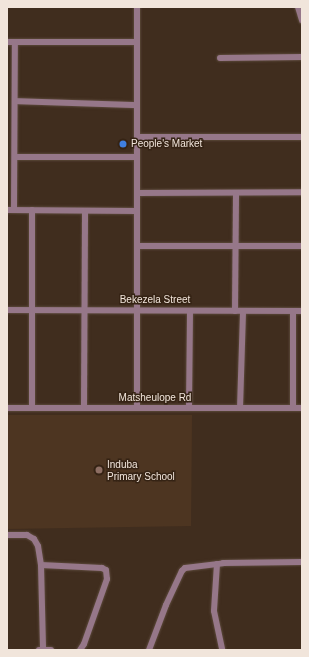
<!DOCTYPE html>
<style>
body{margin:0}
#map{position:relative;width:309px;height:657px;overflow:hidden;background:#402d1e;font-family:Arial,sans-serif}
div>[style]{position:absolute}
.built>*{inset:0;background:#4d3521}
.roads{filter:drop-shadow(0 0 1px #5c4a3c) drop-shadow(0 0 1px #5c4a3c)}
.street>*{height:6px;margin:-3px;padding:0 3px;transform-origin:3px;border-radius:3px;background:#967789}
.dots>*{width:11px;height:11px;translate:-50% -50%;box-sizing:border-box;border:2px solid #352314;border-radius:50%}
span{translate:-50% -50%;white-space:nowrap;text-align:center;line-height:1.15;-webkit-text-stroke:3px #352314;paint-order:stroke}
.poi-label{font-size:10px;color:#f1e5db}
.left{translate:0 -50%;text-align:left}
.street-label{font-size:10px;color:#f1e5db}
.frame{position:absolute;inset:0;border:8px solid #f1e5db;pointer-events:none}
</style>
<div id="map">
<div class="built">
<div style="clip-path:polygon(7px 415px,192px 415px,191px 526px,7px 529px)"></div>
</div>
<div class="roads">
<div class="street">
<div style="left:298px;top:7px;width:14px;rotate:73deg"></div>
<div style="left:7px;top:42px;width:130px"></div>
<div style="left:220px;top:58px;width:82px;rotate:-0.7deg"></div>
<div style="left:15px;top:101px;width:122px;rotate:1.9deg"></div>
<div style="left:137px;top:137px;width:165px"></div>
<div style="left:15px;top:157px;width:122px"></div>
<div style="left:137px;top:193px;width:165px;rotate:-0.3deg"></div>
<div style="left:7px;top:210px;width:130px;rotate:0.4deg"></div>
<div style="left:14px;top:210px;width:168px;rotate:-89.7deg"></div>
<div style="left:32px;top:210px;width:198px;rotate:90deg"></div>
<div style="left:137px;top:246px;width:165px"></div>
<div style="left:7px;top:310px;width:295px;rotate:0.2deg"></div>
<div style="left:235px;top:311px;width:118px;rotate:-89.5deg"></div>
<div style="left:293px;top:311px;width:97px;rotate:90deg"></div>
<div style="left:7px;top:408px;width:295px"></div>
<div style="left:84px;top:408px;width:197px;rotate:-89.7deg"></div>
<div style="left:137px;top:408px;width:401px;rotate:-90deg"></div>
<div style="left:189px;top:408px;width:97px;rotate:-89.4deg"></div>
<div style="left:240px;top:408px;width:97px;rotate:-88.2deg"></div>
<div style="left:7px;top:535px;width:20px"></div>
<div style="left:27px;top:535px;width:8px;rotate:30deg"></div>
<div style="left:34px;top:539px;width:8px;rotate:60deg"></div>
<div style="left:38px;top:546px;width:19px;rotate:81deg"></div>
<div style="left:41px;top:565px;width:84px;rotate:88.6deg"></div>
<div style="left:217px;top:564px;width:47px;rotate:93.7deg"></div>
<div style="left:214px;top:611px;width:40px;rotate:78deg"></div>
<div style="left:41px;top:565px;width:61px;rotate:2.8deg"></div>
<div style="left:102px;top:568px;width:4px;rotate:27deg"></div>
<div style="left:106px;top:570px;width:9px;rotate:84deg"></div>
<div style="left:107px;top:579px;width:69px;rotate:109.5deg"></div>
<div style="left:84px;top:644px;width:7px;rotate:124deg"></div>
<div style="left:39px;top:650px;width:12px"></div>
<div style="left:149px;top:650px;width:48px;rotate:-69.3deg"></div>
<div style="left:166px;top:605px;width:38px;rotate:-65deg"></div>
<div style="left:182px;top:571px;width:4px;rotate:-45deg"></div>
<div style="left:185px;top:568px;width:38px;rotate:-7deg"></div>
<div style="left:223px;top:563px;width:79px;rotate:-0.7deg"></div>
</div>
</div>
<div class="dots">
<div style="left:123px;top:144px;background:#3f7fe0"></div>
<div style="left:99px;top:470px;background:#8d6e63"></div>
</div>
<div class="poi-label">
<span class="left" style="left:131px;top:144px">People's Market</span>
<span class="left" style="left:107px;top:470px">Induba<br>Primary School</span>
</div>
<div class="street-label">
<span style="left:155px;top:300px">Bekezela Street</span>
<span style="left:155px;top:398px">Matsheulope Rd</span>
</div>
<div class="frame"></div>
</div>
